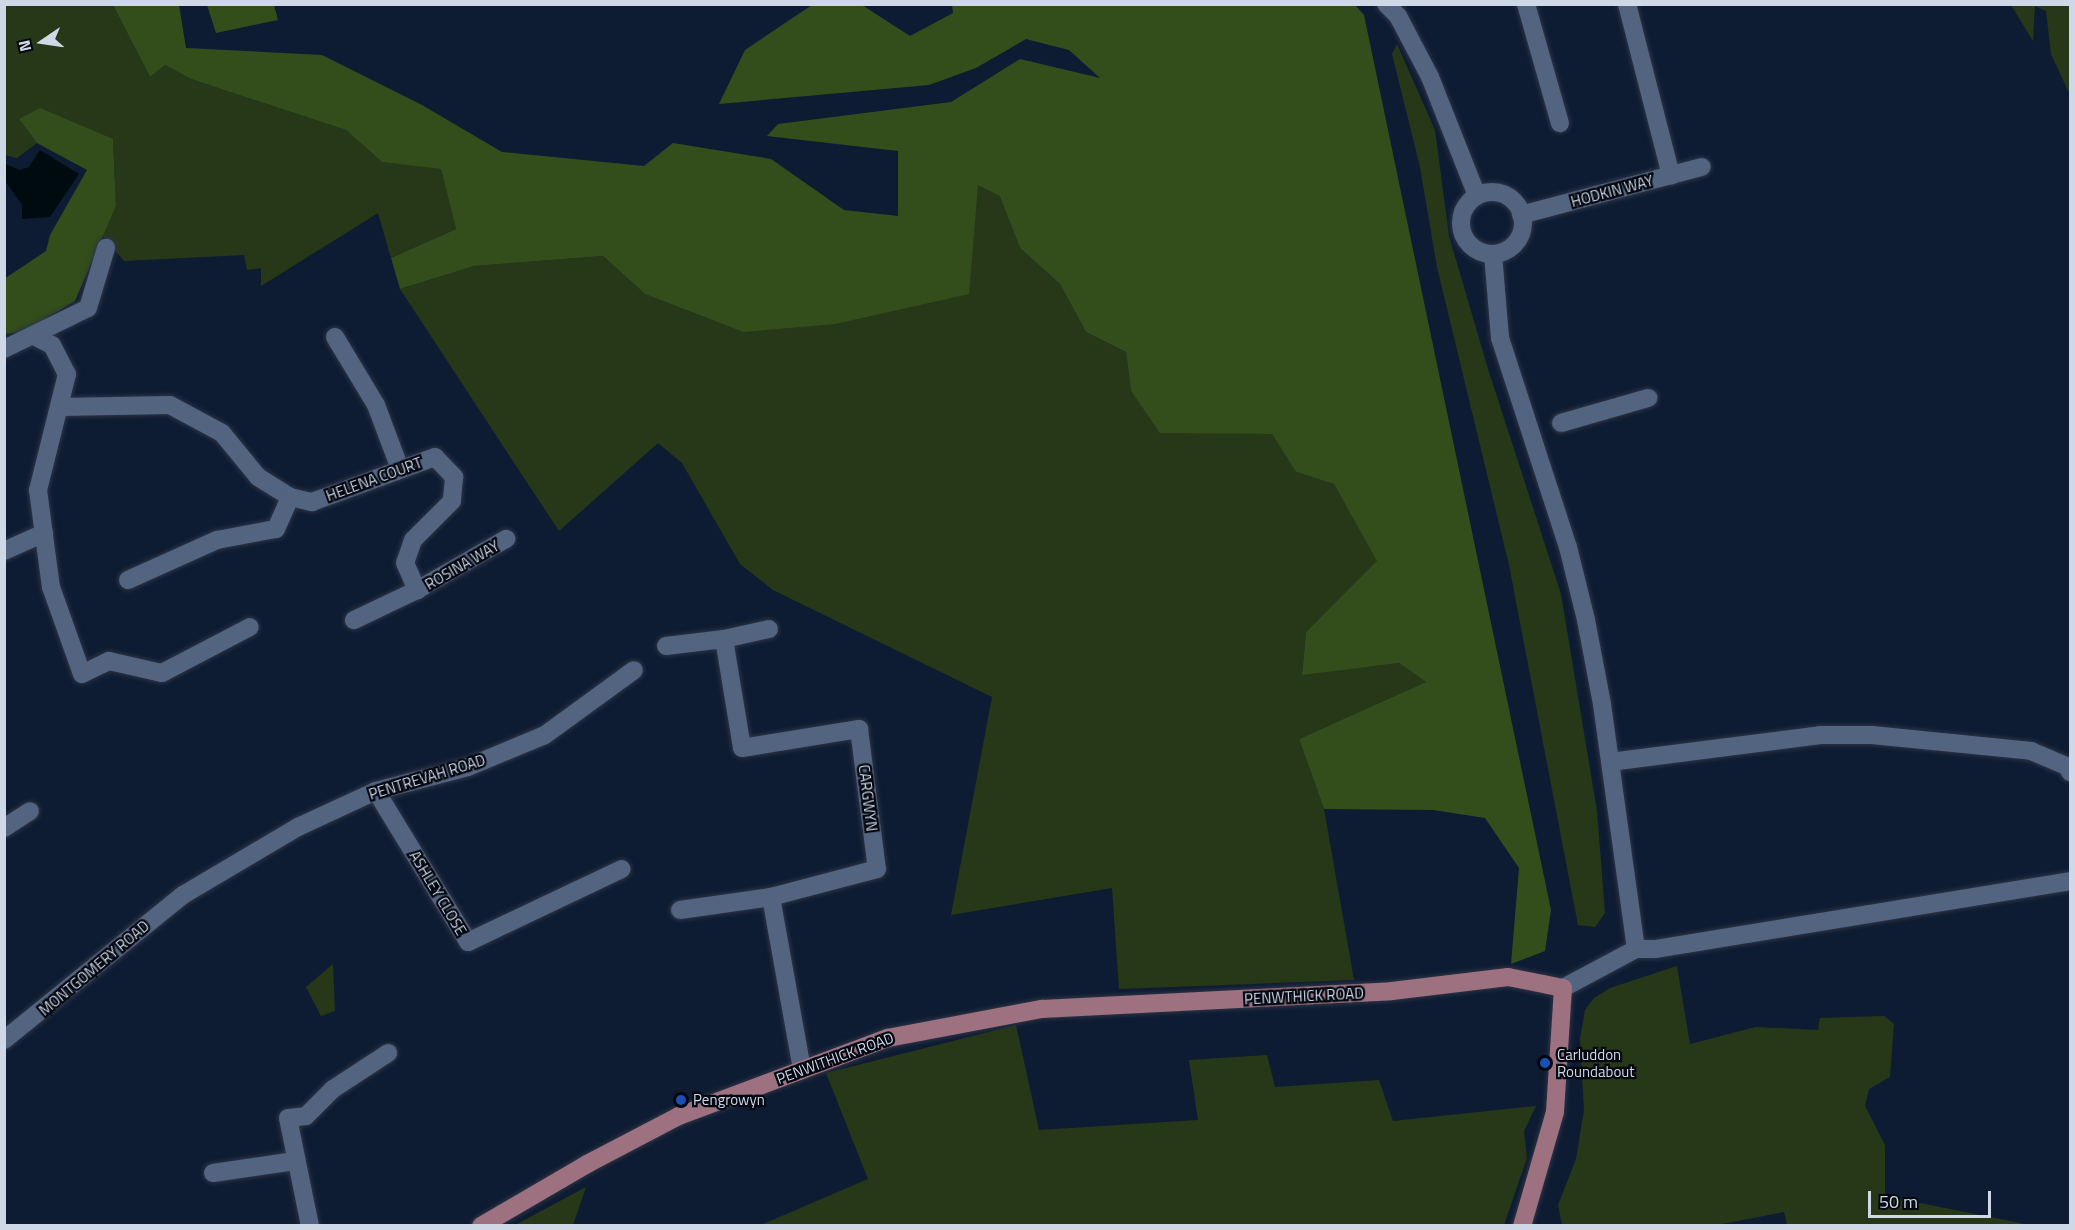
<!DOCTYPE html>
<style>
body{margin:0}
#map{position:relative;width:2075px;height:1230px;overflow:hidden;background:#0e1c33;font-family:"Titillium Web",sans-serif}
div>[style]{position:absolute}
.green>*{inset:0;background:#273819}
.forest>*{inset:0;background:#334e1b}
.water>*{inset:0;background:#000b0f}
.roads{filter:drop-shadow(0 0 2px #2d3446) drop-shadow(0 0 2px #2d3446)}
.minor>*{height:18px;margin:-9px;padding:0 9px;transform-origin:9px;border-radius:9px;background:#536480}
.minor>.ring{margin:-9px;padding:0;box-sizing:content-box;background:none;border:18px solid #536480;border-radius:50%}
.major>*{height:18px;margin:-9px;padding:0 9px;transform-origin:9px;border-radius:9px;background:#9d717f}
.dots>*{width:16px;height:16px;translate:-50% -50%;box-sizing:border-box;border:3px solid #030710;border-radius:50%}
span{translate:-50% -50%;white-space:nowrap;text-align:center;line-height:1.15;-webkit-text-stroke:4.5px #030710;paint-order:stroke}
.street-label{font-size:15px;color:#ced8e7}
.poi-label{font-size:15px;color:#ced8e7}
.left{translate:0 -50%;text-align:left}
.frame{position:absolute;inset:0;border:6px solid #ced8e7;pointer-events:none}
.north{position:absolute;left:12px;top:12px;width:60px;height:60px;-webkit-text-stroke:4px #030710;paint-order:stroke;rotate:257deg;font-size:16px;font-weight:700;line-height:24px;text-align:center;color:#ced8e7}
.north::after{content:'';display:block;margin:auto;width:21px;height:27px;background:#ced8e7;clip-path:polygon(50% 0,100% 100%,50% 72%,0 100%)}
.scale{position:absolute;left:1868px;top:1191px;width:123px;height:27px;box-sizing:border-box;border:3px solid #ced8e7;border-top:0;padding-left:8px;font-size:18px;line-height:21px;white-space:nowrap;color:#ced8e7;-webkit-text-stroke:4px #030710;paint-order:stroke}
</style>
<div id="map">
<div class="green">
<div style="clip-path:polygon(5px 5px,113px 5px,150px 77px,165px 65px,191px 79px,346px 130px,382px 162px,441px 168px,456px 229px,391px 258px,378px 213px,261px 286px,261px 268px,247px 270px,244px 255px,124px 261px,103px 236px,116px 206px,113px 139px,19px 119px,37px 143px,17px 158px,5px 155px)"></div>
<div style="clip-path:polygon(2011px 5px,2070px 5px,2070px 95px,2051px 54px,2046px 11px,2035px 6px,2033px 41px)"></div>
<div style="clip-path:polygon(1397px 44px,1435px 130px,1449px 236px,1488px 369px,1561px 594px,1597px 811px,1605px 913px,1595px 927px,1578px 925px,1509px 565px,1437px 267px,1420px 167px,1392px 54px)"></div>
<div style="clip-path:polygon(978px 184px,1001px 196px,1020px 248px,1060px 284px,1086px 332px,1126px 352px,1131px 391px,1160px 432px,1272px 434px,1296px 472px,1334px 484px,1378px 561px,1306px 632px,1302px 674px,1399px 663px,1426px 682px,1299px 739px,1324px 809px,1354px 980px,1119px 989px,1112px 888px,951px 915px,992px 697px,773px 590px,740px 564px,682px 463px,658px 443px,559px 531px,400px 289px,474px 266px,603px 256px,645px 294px,743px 332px)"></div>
<div style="clip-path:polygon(333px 964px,335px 1011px,321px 1016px,306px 987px)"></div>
<div style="clip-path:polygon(1677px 966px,1690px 1044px,1756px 1027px,1818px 1030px,1820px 1018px,1884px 1016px,1894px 1024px,1890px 1077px,1869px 1089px,1865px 1106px,1885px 1145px,1885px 1196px,2030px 1225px,1787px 1225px,1784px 1212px,1717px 1225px,1562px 1225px,1558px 1205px,1576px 1159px,1584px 1110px,1580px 1039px,1585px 1010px,1594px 998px,1610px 988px)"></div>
<div style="clip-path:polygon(1016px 1025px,1039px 1130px,1198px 1120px,1189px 1060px,1267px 1055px,1275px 1087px,1379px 1080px,1393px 1121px,1536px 1106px,1524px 1131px,1527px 1158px,1504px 1225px,761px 1225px,868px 1179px,826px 1073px)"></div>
<div style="clip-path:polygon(586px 1187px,573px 1225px,515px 1225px)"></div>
</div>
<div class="forest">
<div style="clip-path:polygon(113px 5px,179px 5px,186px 48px,322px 55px,422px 105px,502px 152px,644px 166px,673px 143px,771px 159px,844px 210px,898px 216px,898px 151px,767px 136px,778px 124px,951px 102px,1020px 59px,1100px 78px,1069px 50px,1026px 39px,976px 68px,929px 85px,719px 104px,745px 50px,812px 5px,862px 5px,910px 36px,953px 13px,952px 5px,1355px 5px,1364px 15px,1551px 910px,1545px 951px,1511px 964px,1519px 868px,1485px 818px,1433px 810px,1324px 809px,1299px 739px,1426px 682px,1399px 663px,1302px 675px,1306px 632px,1377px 561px,1334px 484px,1296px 472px,1272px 434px,1160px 433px,1131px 391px,1126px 352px,1086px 332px,1060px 284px,1020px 248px,1000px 196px,978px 185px,969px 294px,835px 324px,743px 332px,645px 294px,603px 256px,474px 266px,400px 289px,391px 258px,456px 229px,441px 169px,382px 162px,346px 130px,191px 79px,165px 65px,150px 77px)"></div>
<div style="clip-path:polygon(207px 5px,274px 5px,278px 20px,216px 33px)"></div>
<div style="clip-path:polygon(40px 108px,113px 139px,116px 206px,75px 301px,23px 332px,5px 334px,4px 279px,46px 251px,50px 235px,87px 170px,37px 143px,19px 119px)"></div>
</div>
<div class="water">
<div style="clip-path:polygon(40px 150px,79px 174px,50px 217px,22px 219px,22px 205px,5px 181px,5px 164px,20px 170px,29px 167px)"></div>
</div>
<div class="roads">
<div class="minor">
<div style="left:1386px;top:4px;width:17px;rotate:45deg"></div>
<div style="left:1398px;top:16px;width:69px;rotate:62.3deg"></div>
<div style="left:1430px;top:77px;width:128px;rotate:68.4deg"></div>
<div style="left:1526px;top:4px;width:124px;rotate:74.1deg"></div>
<div style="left:1627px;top:4px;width:177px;rotate:75.6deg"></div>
<div class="ring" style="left:1461px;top:192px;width:44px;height:44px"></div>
<div style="left:1521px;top:215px;width:187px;rotate:-14.9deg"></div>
<div style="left:1493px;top:254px;width:84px;rotate:85.2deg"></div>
<div style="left:1500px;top:338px;width:220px;rotate:72deg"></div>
<div style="left:1568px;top:547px;width:75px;rotate:76.1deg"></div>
<div style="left:1586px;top:620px;width:86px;rotate:79.2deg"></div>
<div style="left:1602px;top:704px;width:247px;rotate:82.1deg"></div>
<div style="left:36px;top:337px;width:18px;rotate:27deg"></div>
<div style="left:52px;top:345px;width:33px;rotate:63deg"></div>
<div style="left:67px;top:374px;width:120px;rotate:104deg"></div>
<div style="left:38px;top:490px;width:98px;rotate:82.4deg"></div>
<div style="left:51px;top:587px;width:92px;rotate:70.4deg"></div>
<div style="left:82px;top:674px;width:30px;rotate:-26deg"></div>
<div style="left:109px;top:661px;width:54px;rotate:12.8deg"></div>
<div style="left:162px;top:673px;width:99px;rotate:-27.6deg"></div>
<div style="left:335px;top:337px;width:79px;rotate:58.9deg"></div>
<div style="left:376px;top:405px;width:68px;rotate:69.4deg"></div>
<div style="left:4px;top:349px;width:93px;rotate:-26deg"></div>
<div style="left:88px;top:308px;width:63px;rotate:-73.3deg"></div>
<div style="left:60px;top:407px;width:110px;rotate:-1deg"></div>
<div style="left:170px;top:405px;width:59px;rotate:28.3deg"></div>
<div style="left:222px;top:433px;width:57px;rotate:50.7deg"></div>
<div style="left:258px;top:477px;width:38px;rotate:32deg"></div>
<div style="left:290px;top:497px;width:23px;rotate:13deg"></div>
<div style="left:312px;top:502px;width:131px;rotate:-20.1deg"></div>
<div style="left:435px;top:457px;width:28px;rotate:46deg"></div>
<div style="left:454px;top:477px;width:24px;rotate:95deg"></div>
<div style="left:452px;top:501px;width:55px;rotate:135deg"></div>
<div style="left:413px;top:540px;width:24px;rotate:109deg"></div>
<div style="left:405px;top:563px;width:30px;rotate:66deg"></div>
<div style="left:417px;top:590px;width:70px;rotate:154.5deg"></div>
<div style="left:1561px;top:423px;width:91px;rotate:-16deg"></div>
<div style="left:4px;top:551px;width:44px;rotate:-24.2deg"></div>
<div style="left:128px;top:580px;width:98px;rotate:-24.2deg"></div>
<div style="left:217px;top:540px;width:60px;rotate:-10.6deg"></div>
<div style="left:276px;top:529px;width:35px;rotate:-66deg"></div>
<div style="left:417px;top:590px;width:103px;rotate:-29.8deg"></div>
<div style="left:724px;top:639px;width:46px;rotate:-12.5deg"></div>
<div style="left:666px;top:646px;width:58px;rotate:-6.9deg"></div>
<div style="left:724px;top:639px;width:110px;rotate:80.6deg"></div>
<div style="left:742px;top:748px;width:119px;rotate:-9.2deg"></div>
<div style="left:859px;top:729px;width:141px;rotate:82.7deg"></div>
<div style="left:877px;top:869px;width:110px;rotate:165.2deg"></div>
<div style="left:771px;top:897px;width:175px;rotate:79.8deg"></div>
<div style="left:1610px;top:762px;width:212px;rotate:-7.3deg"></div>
<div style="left:1820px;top:735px;width:52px"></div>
<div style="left:1872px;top:735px;width:160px;rotate:5.7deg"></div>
<div style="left:2031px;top:751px;width:39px;rotate:23deg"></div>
<div style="left:2067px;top:766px;width:7px;rotate:63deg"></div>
<div style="left:376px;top:791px;width:177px;rotate:58.6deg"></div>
<div style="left:468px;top:942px;width:170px;rotate:-25.4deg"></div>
<div style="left:4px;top:828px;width:31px;rotate:-33deg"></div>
<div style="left:680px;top:910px;width:92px;rotate:-8.1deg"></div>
<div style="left:1563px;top:988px;width:83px;rotate:-28.1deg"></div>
<div style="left:1636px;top:949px;width:20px"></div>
<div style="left:1656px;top:949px;width:420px;rotate:-9.3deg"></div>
<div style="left:4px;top:1040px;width:230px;rotate:-39deg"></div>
<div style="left:183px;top:895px;width:134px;rotate:-30.6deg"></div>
<div style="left:298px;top:827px;width:86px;rotate:-24.8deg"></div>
<div style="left:376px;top:791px;width:95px;rotate:-14.6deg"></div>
<div style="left:468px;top:767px;width:83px;rotate:-22.6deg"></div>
<div style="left:545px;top:735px;width:110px;rotate:-36.1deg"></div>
<div style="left:213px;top:1173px;width:83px;rotate:-8.3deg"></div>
<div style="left:310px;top:1226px;width:110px;rotate:-101.5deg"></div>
<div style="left:288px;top:1118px;width:18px;rotate:-6deg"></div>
<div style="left:306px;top:1116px;width:38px;rotate:-45deg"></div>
<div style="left:333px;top:1089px;width:66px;rotate:-33.2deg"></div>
</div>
<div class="major">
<div style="left:481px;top:1226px;width:123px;rotate:-30.3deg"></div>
<div style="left:587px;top:1164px;width:104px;rotate:-27.6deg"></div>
<div style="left:679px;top:1116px;width:223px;rotate:-20.5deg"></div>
<div style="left:888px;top:1038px;width:157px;rotate:-10.7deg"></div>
<div style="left:1042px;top:1009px;width:350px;rotate:-2.9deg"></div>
<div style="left:1392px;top:991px;width:117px;rotate:-6.9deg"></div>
<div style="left:1508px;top:977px;width:56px;rotate:11.3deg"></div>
<div style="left:1563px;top:988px;width:124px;rotate:93.7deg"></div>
<div style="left:1555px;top:1112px;width:119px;rotate:106.1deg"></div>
</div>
</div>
<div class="dots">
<div style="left:1545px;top:1063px;background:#1a4fb4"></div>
<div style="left:681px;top:1100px;background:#1a4fb4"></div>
</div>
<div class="street-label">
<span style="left:1612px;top:191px;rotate:-15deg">HODKIN WAY</span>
<span style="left:374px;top:479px;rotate:-20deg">HELENA COURT</span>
<span style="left:462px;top:565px;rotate:-30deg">ROSINA WAY</span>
<span style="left:427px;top:777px;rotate:-17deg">PENTREVAH ROAD</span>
<span style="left:868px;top:798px;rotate:83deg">CARGWYN</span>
<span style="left:438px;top:893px;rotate:59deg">ASHLEY CLOSE</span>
<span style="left:94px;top:968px;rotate:-40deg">MONTGOMERY ROAD</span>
<span style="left:1304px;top:996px;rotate:-3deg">PENWTHICK ROAD</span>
<span style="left:835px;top:1058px;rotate:-20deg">PENWITHICK ROAD</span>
</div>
<div class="poi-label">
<span class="left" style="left:1557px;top:1063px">Carluddon<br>Roundabout</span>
<span class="left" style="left:693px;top:1100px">Pengrowyn</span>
</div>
<div class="frame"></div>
<div class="north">N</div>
<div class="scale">50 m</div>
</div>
